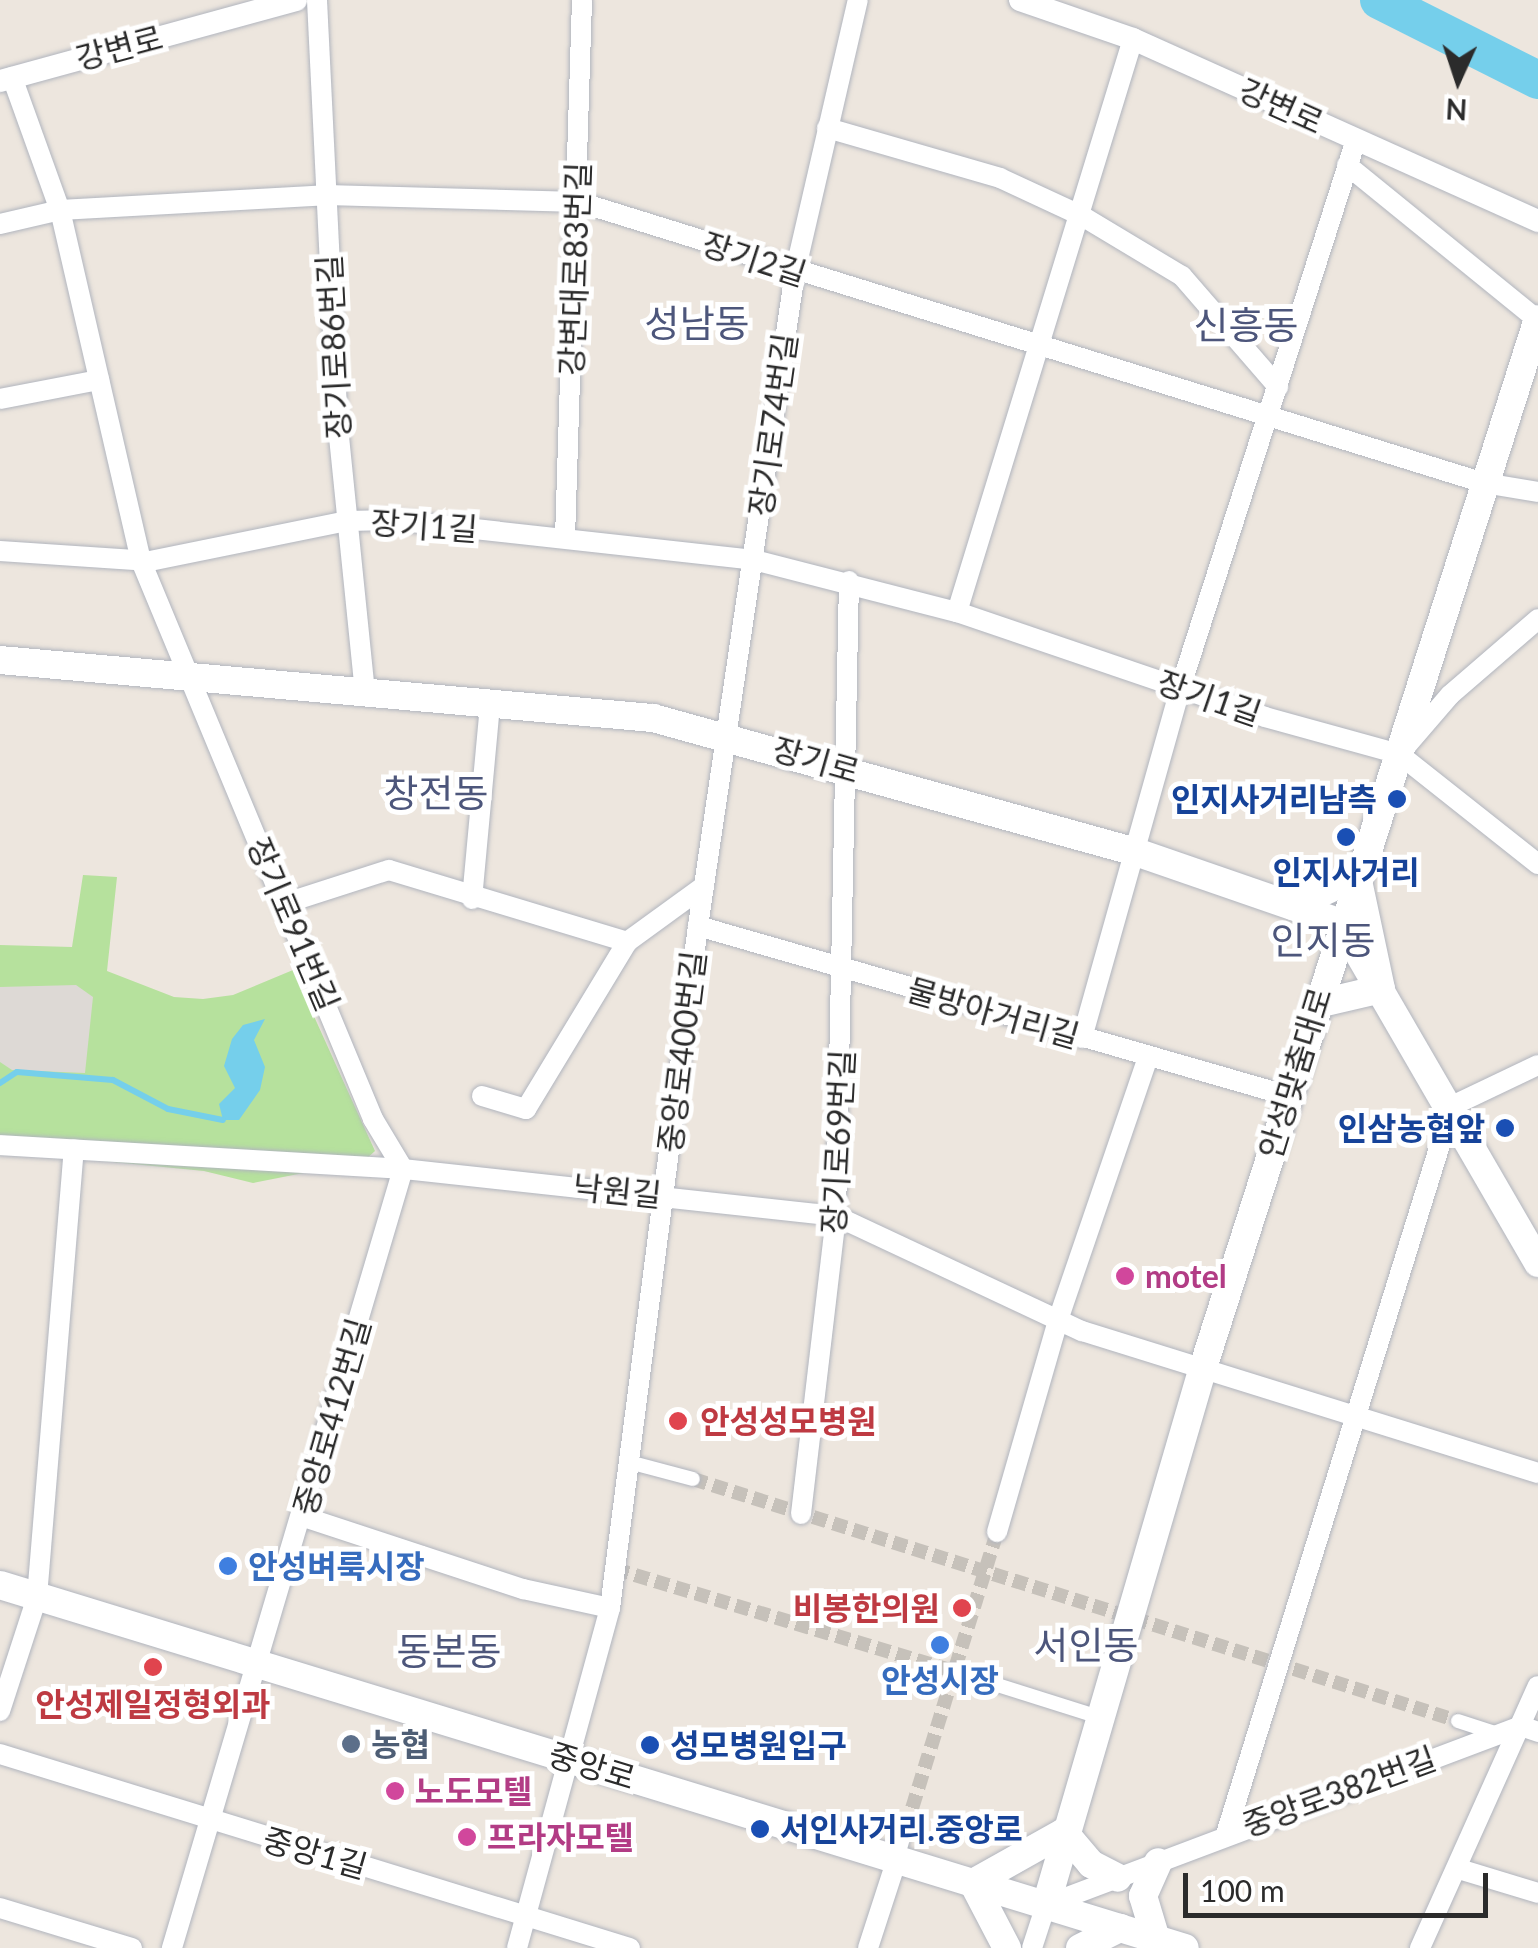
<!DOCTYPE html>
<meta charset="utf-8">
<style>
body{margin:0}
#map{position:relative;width:1538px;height:1948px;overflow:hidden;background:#ede6de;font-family:Lato,"Noto Sans KR",sans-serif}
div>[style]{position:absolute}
.green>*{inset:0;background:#b6e19d}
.plaza>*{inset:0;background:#ddd9d5}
.water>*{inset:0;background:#75cfeb}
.stream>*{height:6px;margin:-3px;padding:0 3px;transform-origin:3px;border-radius:3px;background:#75cfeb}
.river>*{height:38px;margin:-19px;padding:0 19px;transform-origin:19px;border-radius:19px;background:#75cfeb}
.pedestrian-tunnel>*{height:14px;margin-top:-7px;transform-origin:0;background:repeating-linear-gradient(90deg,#c6c1ba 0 14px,transparent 0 21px)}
.roads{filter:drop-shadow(0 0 2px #b1b5be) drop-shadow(0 0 2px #b1b5be)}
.pedestrian>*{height:14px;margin:-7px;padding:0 7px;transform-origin:7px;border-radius:7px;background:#fff}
.minor>*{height:20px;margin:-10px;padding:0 10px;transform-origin:10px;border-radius:10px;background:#fff}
.tertiary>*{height:22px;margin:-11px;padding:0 11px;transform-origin:11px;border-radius:11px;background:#fff}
.secondary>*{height:28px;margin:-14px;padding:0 14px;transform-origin:14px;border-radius:14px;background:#fff}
.dots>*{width:28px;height:28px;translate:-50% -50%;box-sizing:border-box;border:5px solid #fff;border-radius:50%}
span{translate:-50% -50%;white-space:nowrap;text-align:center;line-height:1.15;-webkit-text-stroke:10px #fff;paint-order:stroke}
.street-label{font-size:32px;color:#2b2b2b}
.transit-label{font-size:32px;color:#164399;font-weight:700}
.right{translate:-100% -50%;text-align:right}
.left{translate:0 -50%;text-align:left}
.hotel-label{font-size:32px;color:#b23c85;font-weight:700}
.health-label{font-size:32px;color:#be3a42;font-weight:700}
.shop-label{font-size:32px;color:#366cbe;font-weight:700}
.service-label{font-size:32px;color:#4e5e75;font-weight:700}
.quarter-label{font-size:38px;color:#4d567b}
.north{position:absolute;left:1408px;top:30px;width:100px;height:100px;-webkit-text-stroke:8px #fff;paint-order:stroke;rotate:183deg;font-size:28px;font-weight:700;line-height:40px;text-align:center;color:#2b2b2b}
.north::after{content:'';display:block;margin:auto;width:35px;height:45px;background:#2b2b2b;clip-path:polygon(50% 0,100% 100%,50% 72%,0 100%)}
.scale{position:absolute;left:1183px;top:1873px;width:305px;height:45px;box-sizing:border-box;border:5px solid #2b2b2b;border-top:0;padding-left:12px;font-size:30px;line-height:35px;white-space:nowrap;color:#2b2b2b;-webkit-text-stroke:8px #fff;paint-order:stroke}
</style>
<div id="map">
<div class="green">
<div style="clip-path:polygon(83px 875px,117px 877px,107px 971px,174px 997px,203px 999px,233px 995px,293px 970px,375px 1151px,364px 1161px,253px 1183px,204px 1171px,0 1151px,0 945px,72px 947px)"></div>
</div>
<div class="plaza">
<div style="clip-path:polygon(76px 985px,93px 997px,85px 1073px,12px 1070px,0 1062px,0 987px)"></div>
</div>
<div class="water">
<div style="clip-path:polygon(265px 1019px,254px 1040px,265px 1067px,260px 1090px,239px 1120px,223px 1120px,219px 1104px,235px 1088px,224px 1066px,232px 1039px,243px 1025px)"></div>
</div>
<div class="stream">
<div style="left:0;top:1083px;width:20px;rotate:-33deg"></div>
<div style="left:17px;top:1072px;width:96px;rotate:4.8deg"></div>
<div style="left:113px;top:1080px;width:62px;rotate:27.8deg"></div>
<div style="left:168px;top:1109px;width:56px;rotate:11.3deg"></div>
</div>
<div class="river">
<div style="left:1379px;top:0;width:178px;rotate:26.7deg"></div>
</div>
<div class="pedestrian-tunnel">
<div style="left:693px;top:1479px;width:802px;rotate:17.55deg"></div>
<div style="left:615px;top:1569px;width:353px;rotate:16.8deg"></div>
<div style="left:906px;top:1828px;width:310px;rotate:-72.9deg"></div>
</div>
<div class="roads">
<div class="pedestrian">
<div style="left:629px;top:1462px;width:66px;rotate:14.9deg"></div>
<div style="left:953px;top:1671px;width:153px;rotate:17.5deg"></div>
<div style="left:1458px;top:1721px;width:42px;rotate:18deg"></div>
<div style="left:897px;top:1859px;width:32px;rotate:-74deg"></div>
</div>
<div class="minor">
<div style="left:317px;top:0;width:428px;rotate:87.2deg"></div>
<div style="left:338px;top:427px;width:267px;rotate:84.2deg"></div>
<div style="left:12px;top:77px;width:141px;rotate:70.2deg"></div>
<div style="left:60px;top:210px;width:360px;rotate:77deg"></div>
<div style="left:141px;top:561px;width:604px;rotate:67.42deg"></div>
<div style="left:373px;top:1119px;width:58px;rotate:59deg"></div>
<div style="left:403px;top:1169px;width:813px;rotate:106.52deg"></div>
<div style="left:827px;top:128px;width:180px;rotate:16.1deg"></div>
<div style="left:1000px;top:178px;width:90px;rotate:24.9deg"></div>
<div style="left:1082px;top:216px;width:117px;rotate:31deg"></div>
<div style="left:1182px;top:276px;width:147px;rotate:49.1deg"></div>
<div style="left:1347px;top:165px;width:246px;rotate:39.1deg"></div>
<div style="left:0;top:224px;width:62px;rotate:-13.1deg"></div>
<div style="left:60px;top:210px;width:266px;rotate:-3.2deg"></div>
<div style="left:326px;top:195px;width:253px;rotate:1.6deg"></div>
<div style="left:579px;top:202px;width:948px;rotate:17.25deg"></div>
<div style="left:1484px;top:483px;width:55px;rotate:9.5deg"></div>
<div style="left:0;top:399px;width:101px;rotate:-10.9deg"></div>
<div style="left:565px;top:538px;width:538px;rotate:-88.19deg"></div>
<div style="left:0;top:551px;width:150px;rotate:3.8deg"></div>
<div style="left:150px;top:561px;width:201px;rotate:-11.5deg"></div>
<div style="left:347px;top:521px;width:46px;rotate:-1.2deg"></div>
<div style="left:393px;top:520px;width:363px;rotate:6.3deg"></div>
<div style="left:754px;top:560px;width:210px;rotate:14.4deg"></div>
<div style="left:957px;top:612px;width:325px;rotate:18.8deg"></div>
<div style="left:1265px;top:717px;width:139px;rotate:15.4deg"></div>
<div style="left:1399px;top:754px;width:177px;rotate:38.4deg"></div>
<div style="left:957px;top:612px;width:599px;rotate:-72.93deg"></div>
<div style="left:1407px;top:745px;width:66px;rotate:-49.3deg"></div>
<div style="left:1450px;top:695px;width:116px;rotate:-40.8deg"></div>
<div style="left:472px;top:899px;width:196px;rotate:-84.7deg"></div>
<div style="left:286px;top:903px;width:108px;rotate:-17.8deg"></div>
<div style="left:389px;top:870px;width:249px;rotate:16.8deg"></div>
<div style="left:698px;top:926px;width:615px;rotate:16.05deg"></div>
<div style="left:1082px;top:1038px;width:362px;rotate:-74.3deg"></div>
<div style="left:1180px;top:689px;width:577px;rotate:-72.23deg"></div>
<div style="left:482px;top:1096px;width:46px;rotate:16.5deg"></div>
<div style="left:526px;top:1109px;width:195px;rotate:-58.8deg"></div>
<div style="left:627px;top:942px;width:95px;rotate:-36deg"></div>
<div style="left:0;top:1145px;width:404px;rotate:3.4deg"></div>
<div style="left:403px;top:1169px;width:436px;rotate:6.2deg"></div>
<div style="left:836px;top:1216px;width:272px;rotate:25.1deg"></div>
<div style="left:1082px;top:1331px;width:478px;rotate:17.3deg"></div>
<div style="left:801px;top:1514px;width:300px;rotate:-83.3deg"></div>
<div style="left:836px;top:1216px;width:635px;rotate:-88.83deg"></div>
<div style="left:304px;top:1517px;width:231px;rotate:18.2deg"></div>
<div style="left:523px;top:1589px;width:89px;rotate:12.3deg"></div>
<div style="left:997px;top:1532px;width:221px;rotate:-73.9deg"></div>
<div style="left:1058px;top:1320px;width:278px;rotate:-71.1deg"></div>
<div style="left:0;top:1711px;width:120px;rotate:-72deg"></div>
<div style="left:37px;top:1597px;width:449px;rotate:-85.3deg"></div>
<div style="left:0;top:1754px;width:659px;rotate:17.12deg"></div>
<div style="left:1226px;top:1834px;width:762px;rotate:-72.75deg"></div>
<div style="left:1452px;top:1106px;width:95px;rotate:-25.5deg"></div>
<div style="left:1459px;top:1869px;width:83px;rotate:16.9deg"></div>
<div style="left:0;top:1908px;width:138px;rotate:16.9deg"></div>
<div style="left:517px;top:1948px;width:352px;rotate:-74.7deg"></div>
<div style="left:610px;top:1608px;width:688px;rotate:-82.65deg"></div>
<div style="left:698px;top:926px;width:661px;rotate:-81.56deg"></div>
<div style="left:795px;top:272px;width:279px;rotate:-77deg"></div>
<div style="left:868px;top:1948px;width:94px;rotate:-72deg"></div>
<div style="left:1032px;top:1948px;width:45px;rotate:-72deg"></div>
<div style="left:1046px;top:1905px;width:508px;rotate:-20.65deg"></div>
<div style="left:1521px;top:1726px;width:18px;rotate:19deg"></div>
<div style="left:1420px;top:1948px;width:287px;rotate:-65.8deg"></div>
</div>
<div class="tertiary">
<div style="left:1020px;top:0;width:120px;rotate:19deg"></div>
<div style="left:1133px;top:39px;width:444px;rotate:24.2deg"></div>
<div style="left:0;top:81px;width:307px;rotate:-15.3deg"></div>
</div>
<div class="secondary">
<div style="left:0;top:660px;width:656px;rotate:5.08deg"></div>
<div style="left:653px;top:718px;width:501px;rotate:15.51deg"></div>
<div style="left:1136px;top:852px;width:217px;rotate:19.1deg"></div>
<div style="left:1341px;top:923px;width:393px;rotate:59.9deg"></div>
<div style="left:1293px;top:906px;width:71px;rotate:-25.1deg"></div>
<div style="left:1357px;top:876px;width:116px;rotate:78deg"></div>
<div style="left:1381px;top:989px;width:66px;rotate:166.8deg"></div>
<div style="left:0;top:1585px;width:1239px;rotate:17.03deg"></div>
<div style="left:1046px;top:1905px;width:556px;rotate:-73.72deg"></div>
<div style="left:1202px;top:1371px;width:1104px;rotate:-72.29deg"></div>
<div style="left:1156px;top:1939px;width:45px;rotate:-106.8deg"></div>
<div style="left:1143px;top:1896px;width:37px;rotate:-66deg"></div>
<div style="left:1007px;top:1948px;width:73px;rotate:-117.6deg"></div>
<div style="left:973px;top:1883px;width:104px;rotate:-29.3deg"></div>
<div style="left:1064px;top:1832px;width:42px;rotate:49.8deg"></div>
<div style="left:1091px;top:1864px;width:30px;rotate:27deg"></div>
<div style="left:1080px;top:1948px;width:45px;rotate:-26.6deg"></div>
</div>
</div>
<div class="dots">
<div style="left:1397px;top:799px;background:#1a4fb4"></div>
<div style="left:1346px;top:837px;background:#1a4fb4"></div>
<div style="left:1505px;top:1128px;background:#1a4fb4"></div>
<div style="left:1125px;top:1276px;background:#d1479c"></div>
<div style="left:678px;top:1421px;background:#e0444e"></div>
<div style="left:228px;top:1566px;background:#3f7fe0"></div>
<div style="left:962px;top:1608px;background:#e0444e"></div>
<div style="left:940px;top:1645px;background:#3f7fe0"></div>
<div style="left:153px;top:1667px;background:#e0444e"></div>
<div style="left:351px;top:1744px;background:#5c6f8a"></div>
<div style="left:650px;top:1745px;background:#1a4fb4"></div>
<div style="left:395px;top:1791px;background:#d1479c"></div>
<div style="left:760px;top:1829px;background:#1a4fb4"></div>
<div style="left:467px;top:1837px;background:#d1479c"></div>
</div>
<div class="street-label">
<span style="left:119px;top:48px;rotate:-15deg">강변로</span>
<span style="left:1281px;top:106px;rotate:24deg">강변로</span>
<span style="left:754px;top:259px;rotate:18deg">장기2길</span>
<span style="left:575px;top:269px;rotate:-88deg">강변대로83번길</span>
<span style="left:334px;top:347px;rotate:-93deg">장기로86번길</span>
<span style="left:773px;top:425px;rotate:-82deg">장기로74번길</span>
<span style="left:424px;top:526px;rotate:4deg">장기1길</span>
<span style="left:1209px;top:698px;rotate:19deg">장기1길</span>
<span style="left:816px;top:760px;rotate:16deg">장기로</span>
<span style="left:293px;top:924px;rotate:67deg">장기로91번길</span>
<span style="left:993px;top:1013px;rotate:16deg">물방아거리길</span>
<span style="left:682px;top:1052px;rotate:-83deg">중앙로400번길</span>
<span style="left:1295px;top:1073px;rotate:-73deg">안성맞춤대로</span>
<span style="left:838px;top:1142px;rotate:-87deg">장기로69번길</span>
<span style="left:617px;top:1191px;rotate:6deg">낙원길</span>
<span style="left:332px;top:1417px;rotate:-74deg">중앙로412번길</span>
<span style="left:592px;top:1766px;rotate:17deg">중앙로</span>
<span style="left:1339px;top:1792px;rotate:-20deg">중앙로382번길</span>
<span style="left:315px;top:1853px;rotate:16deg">중앙1길</span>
</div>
<div class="transit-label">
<span class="right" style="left:1377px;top:799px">인지사거리남측</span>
<span style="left:1346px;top:872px">인지사거리</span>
<span class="right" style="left:1485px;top:1128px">인삼농협앞</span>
<span class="left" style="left:670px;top:1745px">성모병원입구</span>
<span class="left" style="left:780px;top:1829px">서인사거리.중앙로</span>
</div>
<div class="hotel-label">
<span class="left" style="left:1145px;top:1276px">motel</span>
<span class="left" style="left:415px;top:1791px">노도모텔</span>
<span class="left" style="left:487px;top:1837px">프라자모텔</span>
</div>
<div class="health-label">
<span class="left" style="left:700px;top:1421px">안성성모병원</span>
<span class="right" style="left:940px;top:1608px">비봉한의원</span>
<span style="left:153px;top:1704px">안성제일정형외과</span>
</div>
<div class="shop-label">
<span class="left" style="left:248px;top:1566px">안성벼룩시장</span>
<span style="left:940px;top:1680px">안성시장</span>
</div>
<div class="service-label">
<span class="left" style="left:371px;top:1744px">농협</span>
</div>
<div class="quarter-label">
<span style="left:697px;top:323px">성남동</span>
<span style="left:1246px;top:325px">신흥동</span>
<span style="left:436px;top:793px">창전동</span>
<span style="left:1323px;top:940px">인지동</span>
<span style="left:1086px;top:1645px">서인동</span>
<span style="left:449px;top:1651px">동본동</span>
</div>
<div class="north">N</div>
<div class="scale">100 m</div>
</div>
